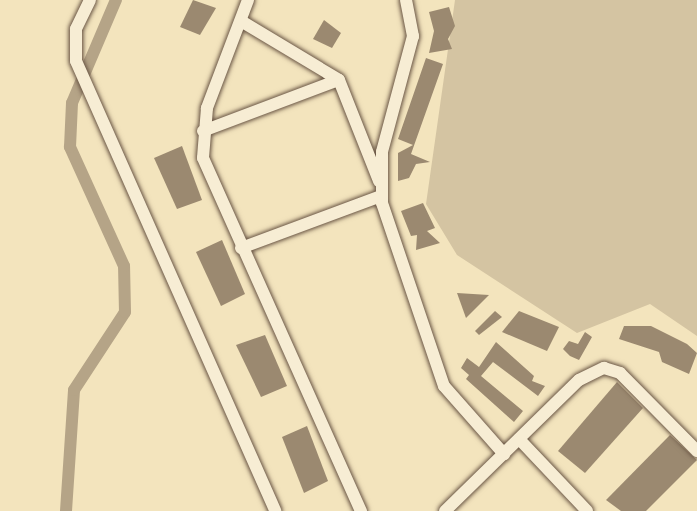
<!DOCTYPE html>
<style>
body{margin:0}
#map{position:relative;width:697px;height:511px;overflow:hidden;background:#f3e4bd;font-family:"Sorts Mill Goudy",serif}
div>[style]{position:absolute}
.green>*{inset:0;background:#d4c4a2}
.canal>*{height:12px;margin:-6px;padding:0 6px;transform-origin:6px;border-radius:6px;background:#b5a487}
.building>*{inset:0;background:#9b8970}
.roads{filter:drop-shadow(0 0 2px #6a5645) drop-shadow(0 0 2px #6a5645)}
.street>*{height:12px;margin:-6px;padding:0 6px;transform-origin:6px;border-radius:6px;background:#f7edd4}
span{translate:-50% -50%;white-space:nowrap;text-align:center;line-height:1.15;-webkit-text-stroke:6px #f7edd4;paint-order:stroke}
</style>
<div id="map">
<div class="green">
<div style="clip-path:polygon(455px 0,697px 0,697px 336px,650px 304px,577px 333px,457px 255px,426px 204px)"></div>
</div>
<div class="canal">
<div style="left:66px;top:511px;width:121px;rotate:-86.2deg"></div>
<div style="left:74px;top:390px;width:93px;rotate:-56.8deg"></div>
<div style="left:125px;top:312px;width:46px;rotate:-91.2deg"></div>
<div style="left:124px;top:266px;width:131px;rotate:-114.4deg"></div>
<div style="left:70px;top:147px;width:44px;rotate:-87.4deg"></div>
<div style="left:72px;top:103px;width:112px;rotate:-66.9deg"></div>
</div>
<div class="building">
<div style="clip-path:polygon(193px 0,216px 8px,200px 35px,180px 27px)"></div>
<div style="clip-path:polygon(449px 7px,455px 26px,448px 39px,452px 49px,429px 53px,434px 31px,429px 12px)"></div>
<div style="clip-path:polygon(324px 20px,341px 33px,332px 48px,313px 39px)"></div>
<div style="clip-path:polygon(426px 58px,443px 64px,411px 154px,430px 162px,416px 164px,409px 178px,398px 181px,398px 153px,413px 145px,398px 139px)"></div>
<div style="clip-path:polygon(182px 146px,202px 200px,177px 209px,154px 158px)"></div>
<div style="clip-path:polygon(423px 203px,435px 228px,427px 231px,440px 243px,416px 250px,417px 235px,411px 236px,401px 211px)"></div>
<div style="clip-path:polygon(222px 240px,245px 294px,221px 306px,196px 252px)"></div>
<div style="clip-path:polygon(457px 293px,489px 295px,466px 318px)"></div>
<div style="clip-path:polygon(495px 311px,502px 317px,479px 335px,475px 331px)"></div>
<div style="clip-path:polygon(519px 311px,559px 327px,547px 351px,502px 332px)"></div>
<div style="clip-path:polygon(624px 326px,651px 326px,687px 344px,697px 353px,689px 374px,662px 362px,659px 352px,619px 339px)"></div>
<div style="clip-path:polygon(585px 332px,592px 337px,579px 360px,570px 356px,563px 349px,569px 341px,578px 344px)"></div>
<div style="clip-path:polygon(265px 335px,287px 386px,261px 397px,236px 345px)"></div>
<div style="clip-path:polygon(496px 342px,534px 376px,532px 381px,545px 386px,538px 396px,493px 362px,481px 376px,523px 411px,514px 422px,466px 379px,469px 375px,461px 368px,467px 358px,479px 367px)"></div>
<div style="clip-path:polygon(617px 382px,643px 408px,585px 473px,558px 451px)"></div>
<div style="clip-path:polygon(307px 426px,328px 481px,304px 493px,282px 437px)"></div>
<div style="clip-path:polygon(670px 435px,697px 460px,646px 511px,621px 511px,606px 500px)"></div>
</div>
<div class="roads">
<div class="street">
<div style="left:90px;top:0;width:32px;rotate:116deg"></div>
<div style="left:76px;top:29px;width:32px;rotate:90deg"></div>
<div style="left:76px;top:61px;width:492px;rotate:66.1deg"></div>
<div style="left:248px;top:0;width:116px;rotate:110.8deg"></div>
<div style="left:207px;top:108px;width:50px;rotate:94.6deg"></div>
<div style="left:203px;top:158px;width:387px;rotate:65.9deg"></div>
<div style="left:406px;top:0;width:37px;rotate:79deg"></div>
<div style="left:413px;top:36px;width:120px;rotate:105deg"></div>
<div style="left:382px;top:152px;width:51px;rotate:90deg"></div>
<div style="left:382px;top:203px;width:193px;rotate:71.3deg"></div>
<div style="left:444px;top:386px;width:91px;rotate:48.6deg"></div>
<div style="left:241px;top:21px;width:114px;rotate:31deg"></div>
<div style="left:339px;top:80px;width:109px;rotate:68.4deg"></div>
<div style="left:203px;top:131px;width:145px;rotate:-20.6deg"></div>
<div style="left:241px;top:248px;width:149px;rotate:-20.4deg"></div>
<div style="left:519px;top:439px;width:99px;rotate:46.6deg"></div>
<div style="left:445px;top:511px;width:187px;rotate:-44.4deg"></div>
<div style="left:579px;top:380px;width:28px;rotate:-26deg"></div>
<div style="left:604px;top:368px;width:17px;rotate:17deg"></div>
<div style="left:620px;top:373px;width:110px;rotate:45.4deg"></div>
</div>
</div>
</div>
